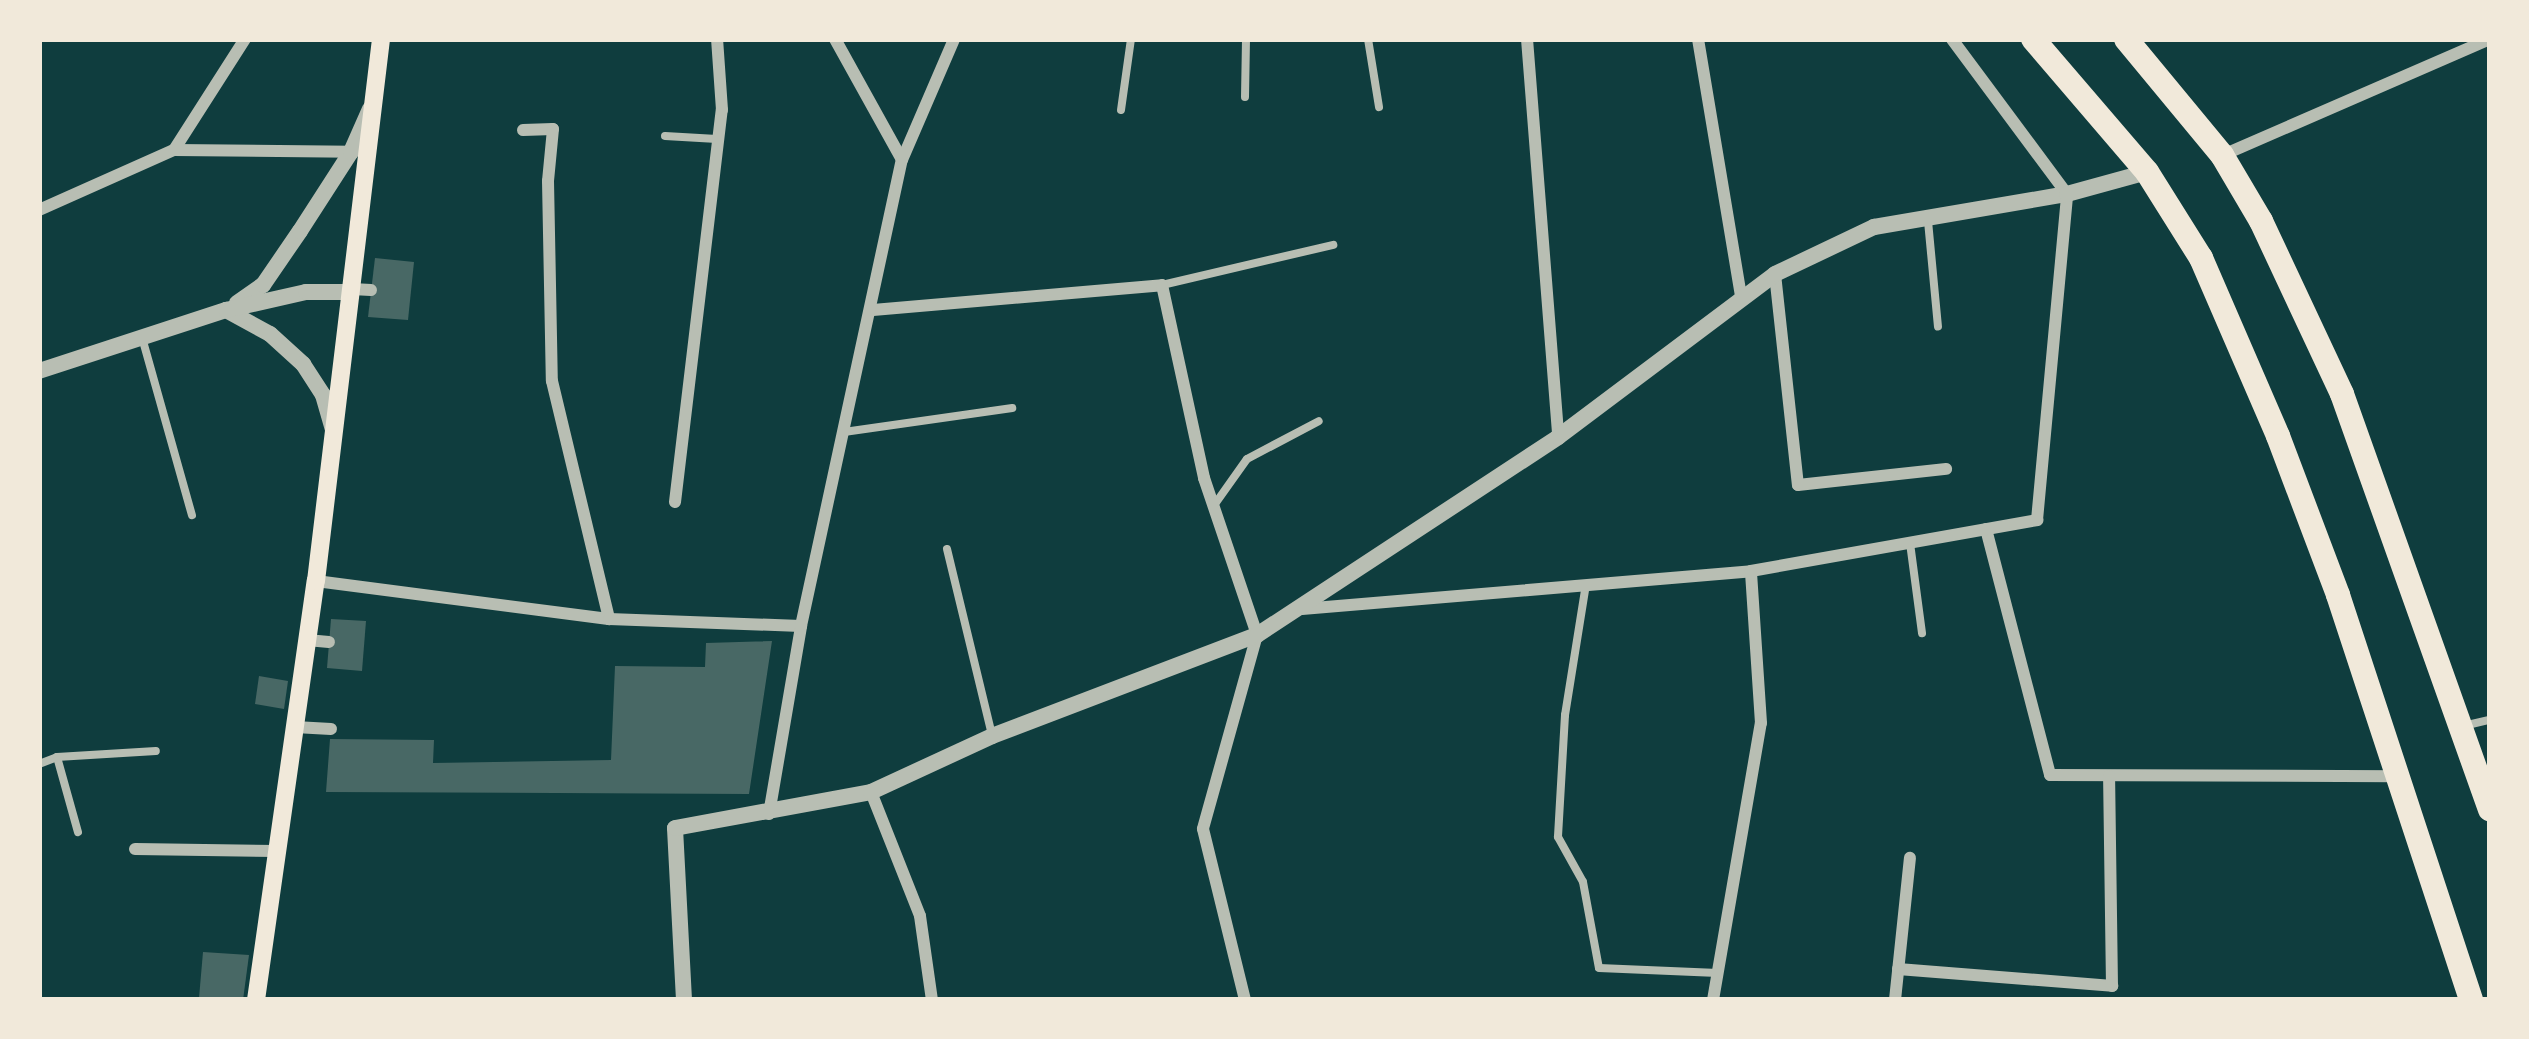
<!DOCTYPE html>
<style>
body{margin:0}
#map{position:relative;width:2529px;height:1039px;overflow:hidden;background:#0f3d3e;font-family:Ubuntu,sans-serif}
div>[style]{position:absolute}
.building>*{inset:0;background:#486865}
.service>*{height:8px;margin:-4px;padding:0 4px;transform-origin:4px;border-radius:4px;background:#b8beb3}
.minor>*{height:12px;margin:-6px;padding:0 6px;transform-origin:6px;border-radius:6px;background:#b8beb3}
.tertiary>*{height:16px;margin:-8px;padding:0 8px;transform-origin:8px;border-radius:8px;background:#b8beb3}
.secondary>*{height:18px;margin:-9px;padding:0 9px;transform-origin:9px;border-radius:9px;background:#f1e9da}
.trunk>*{height:24px;margin:-12px;padding:0 12px;transform-origin:12px;border-radius:12px;background:#f1e9da}
span{translate:-50% -50%;white-space:nowrap;text-align:center;line-height:1.15;-webkit-text-stroke:12px #f1e9da;paint-order:stroke}
.frame{position:absolute;inset:0;border:42px solid #f1e9da;pointer-events:none}
</style>
<div id="map">
<div class="building">
<div style="clip-path:polygon(375px 258px,414px 262px,408px 320px,368px 317px)"></div>
<div style="clip-path:polygon(331px 619px,366px 621px,362px 671px,327px 668px)"></div>
<div style="clip-path:polygon(772px 641px,749px 794px,326px 792px,330px 739px,434px 740px,433px 763px,611px 760px,615px 666px,705px 667px,706px 643px)"></div>
<div style="clip-path:polygon(259px 676px,288px 681px,284px 709px,255px 704px)"></div>
<div style="clip-path:polygon(203px 952px,249px 955px,243px 1000px,199px 998px)"></div>
</div>
<div class="service">
<div style="left:1368px;top:39px;width:69px;rotate:80.8deg"></div>
<div style="left:1245px;top:97px;width:58px;rotate:-89deg"></div>
<div style="left:1121px;top:110px;width:72px;rotate:-82deg"></div>
<div style="left:665px;top:136px;width:52px;rotate:3.3deg"></div>
<div style="left:1928px;top:221px;width:106px;rotate:84.6deg"></div>
<div style="left:1162px;top:285px;width:176px;rotate:-13.2deg"></div>
<div style="left:143px;top:341px;width:181px;rotate:74.3deg"></div>
<div style="left:844px;top:432px;width:170px;rotate:-8.1deg"></div>
<div style="left:1215px;top:504px;width:55px;rotate:-54.6deg"></div>
<div style="left:1247px;top:459px;width:81px;rotate:-27.8deg"></div>
<div style="left:1910px;top:543px;width:91px;rotate:82.4deg"></div>
<div style="left:947px;top:549px;width:191px;rotate:76.4deg"></div>
<div style="left:1586px;top:584px;width:133px;rotate:99.1deg"></div>
<div style="left:1565px;top:715px;width:122px;rotate:93.3deg"></div>
<div style="left:1558px;top:837px;width:51px;rotate:60.9deg"></div>
<div style="left:1583px;top:882px;width:87px;rotate:79.5deg"></div>
<div style="left:1599px;top:968px;width:119px;rotate:2.4deg"></div>
<div style="left:2463px;top:726px;width:28px;rotate:-13deg"></div>
<div style="left:57px;top:757px;width:78px;rotate:74.4deg"></div>
<div style="left:39px;top:764px;width:19px;rotate:-21deg"></div>
<div style="left:57px;top:757px;width:99px;rotate:-3.5deg"></div>
</div>
<div class="minor">
<div style="left:835px;top:39px;width:138px;rotate:61deg"></div>
<div style="left:1527px;top:39px;width:399px;rotate:85.5deg"></div>
<div style="left:1698px;top:39px;width:261px;rotate:80.5deg"></div>
<div style="left:523px;top:130px;width:30px;rotate:-2deg"></div>
<div style="left:553px;top:129px;width:52px;rotate:95.5deg"></div>
<div style="left:548px;top:181px;width:200px;rotate:88.9deg"></div>
<div style="left:552px;top:381px;width:245px;rotate:76.5deg"></div>
<div style="left:174px;top:150px;width:177px;rotate:0.6deg"></div>
<div style="left:2223px;top:155px;width:291px;rotate:-23.5deg"></div>
<div style="left:39px;top:210px;width:148px;rotate:-24deg"></div>
<div style="left:174px;top:150px;width:132px;rotate:-57.4deg"></div>
<div style="left:1775px;top:274px;width:212px;rotate:83.8deg"></div>
<div style="left:1798px;top:485px;width:149px;rotate:-6.2deg"></div>
<div style="left:352px;top:289px;width:19px;rotate:3deg"></div>
<div style="left:873px;top:310px;width:290px;rotate:-4.9deg"></div>
<div style="left:1162px;top:285px;width:198px;rotate:77.7deg"></div>
<div style="left:1204px;top:478px;width:166px;rotate:71.3deg"></div>
<div style="left:1257px;top:635px;width:201px;rotate:105.6deg"></div>
<div style="left:1203px;top:829px;width:176px;rotate:76.2deg"></div>
<div style="left:675px;top:502px;width:395px;rotate:-83.2deg"></div>
<div style="left:722px;top:110px;width:71px;rotate:-94deg"></div>
<div style="left:1986px;top:529px;width:254px;rotate:75.4deg"></div>
<div style="left:2050px;top:775px;width:346px;rotate:0.2deg"></div>
<div style="left:316px;top:581px;width:295px;rotate:7.4deg"></div>
<div style="left:609px;top:619px;width:192px;rotate:2.1deg"></div>
<div style="left:1302px;top:609px;width:451px;rotate:-4.8deg"></div>
<div style="left:1751px;top:571px;width:291px;rotate:-10.1deg"></div>
<div style="left:2037px;top:520px;width:327px;rotate:-84.7deg"></div>
<div style="left:2067px;top:194px;width:193px;rotate:-126.6deg"></div>
<div style="left:307px;top:640px;width:22px;rotate:5deg"></div>
<div style="left:295px;top:727px;width:36px;rotate:3deg"></div>
<div style="left:871px;top:792px;width:133px;rotate:68.4deg"></div>
<div style="left:920px;top:916px;width:85px;rotate:81.9deg"></div>
<div style="left:769px;top:814px;width:191px;rotate:-80.3deg"></div>
<div style="left:801px;top:626px;width:477px;rotate:-77.8deg"></div>
<div style="left:902px;top:160px;width:132px;rotate:-66.7deg"></div>
<div style="left:135px;top:849px;width:142px;rotate:0.8deg"></div>
<div style="left:1898px;top:969px;width:215px;rotate:4.5deg"></div>
<div style="left:2112px;top:986px;width:210px;rotate:-90.8deg"></div>
<div style="left:1713px;top:1000px;width:281px;rotate:-80.2deg"></div>
<div style="left:1761px;top:723px;width:152px;rotate:-93.8deg"></div>
<div style="left:1895px;top:1000px;width:143px;rotate:-84deg"></div>
</div>
<div class="tertiary">
<div style="left:237px;top:303px;width:32px;rotate:-35deg"></div>
<div style="left:263px;top:285px;width:65px;rotate:-55.6deg"></div>
<div style="left:300px;top:231px;width:94px;rotate:-57.2deg"></div>
<div style="left:351px;top:152px;width:47px;rotate:-66.2deg"></div>
<div style="left:226px;top:310px;width:50px;rotate:28.6deg"></div>
<div style="left:270px;top:334px;width:45px;rotate:42.3deg"></div>
<div style="left:303px;top:364px;width:37px;rotate:57deg"></div>
<div style="left:323px;top:395px;width:35px;rotate:74deg"></div>
<div style="left:39px;top:371px;width:197px;rotate:-18.1deg"></div>
<div style="left:226px;top:310px;width:82px;rotate:-12.7deg"></div>
<div style="left:306px;top:292px;width:45px"></div>
<div style="left:684px;top:1000px;width:172px;rotate:-93deg"></div>
<div style="left:675px;top:828px;width:199px;rotate:-10.4deg"></div>
<div style="left:871px;top:792px;width:133px;rotate:-24.8deg"></div>
<div style="left:992px;top:736px;width:284px;rotate:-20.9deg"></div>
<div style="left:1257px;top:635px;width:360px;rotate:-33.3deg"></div>
<div style="left:1558px;top:437px;width:271px;rotate:-36.9deg"></div>
<div style="left:1775px;top:274px;width:110px;rotate:-25.4deg"></div>
<div style="left:1874px;top:227px;width:196px;rotate:-9.7deg"></div>
<div style="left:2067px;top:194px;width:83px;rotate:-15.4deg"></div>
</div>
<div class="secondary">
<div style="left:256px;top:1000px;width:423px;rotate:-81.9deg"></div>
<div style="left:316px;top:581px;width:546px;rotate:-83.16deg"></div>
</div>
<div class="trunk">
<div style="left:2033px;top:39px;width:175px;rotate:49.4deg"></div>
<div style="left:2147px;top:172px;width:102px;rotate:57.9deg"></div>
<div style="left:2201px;top:258px;width:194px;rotate:66.6deg"></div>
<div style="left:2278px;top:436px;width:170px;rotate:69.3deg"></div>
<div style="left:2338px;top:595px;width:426px;rotate:71.8deg"></div>
<div style="left:2126px;top:39px;width:151px;rotate:50.4deg"></div>
<div style="left:2222px;top:155px;width:77px;rotate:59.4deg"></div>
<div style="left:2261px;top:221px;width:191px;rotate:64.9deg"></div>
<div style="left:2342px;top:394px;width:441px;rotate:70.4deg"></div>
</div>
<div class="frame"></div>
</div>
